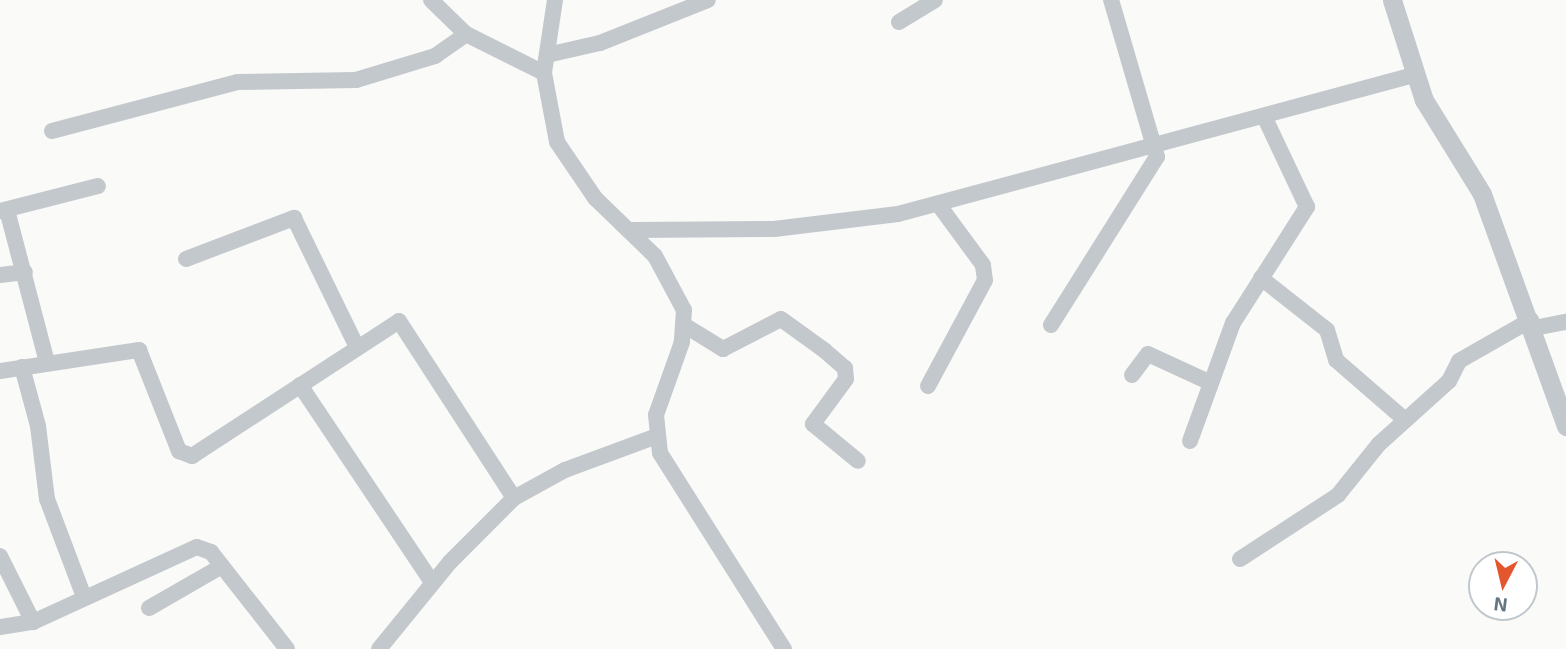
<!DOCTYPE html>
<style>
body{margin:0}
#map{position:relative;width:1566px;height:649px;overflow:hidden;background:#fafaf8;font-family:"Exo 2",sans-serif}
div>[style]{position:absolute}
.minor>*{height:16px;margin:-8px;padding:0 8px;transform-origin:8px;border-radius:8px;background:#c3c8cc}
.tertiary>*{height:19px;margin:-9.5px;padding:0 9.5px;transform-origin:9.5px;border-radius:9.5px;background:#c3c8cc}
span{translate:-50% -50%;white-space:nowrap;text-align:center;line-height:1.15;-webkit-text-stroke:7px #fff;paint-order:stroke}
.north{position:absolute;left:1468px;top:551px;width:70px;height:70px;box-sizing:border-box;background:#fff;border:2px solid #c1c8cd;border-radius:50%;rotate:187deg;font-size:19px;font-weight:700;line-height:28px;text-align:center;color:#657683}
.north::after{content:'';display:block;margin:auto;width:24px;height:32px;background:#e4572e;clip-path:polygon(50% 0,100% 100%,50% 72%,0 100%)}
</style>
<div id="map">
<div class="minor">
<div style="left:431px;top:0;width:49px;rotate:44.2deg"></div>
<div style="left:466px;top:34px;width:87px;rotate:26.6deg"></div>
<div style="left:555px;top:0;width:74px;rotate:98.6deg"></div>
<div style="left:544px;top:73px;width:70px;rotate:79.3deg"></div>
<div style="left:557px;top:142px;width:68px;rotate:55.8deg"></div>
<div style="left:595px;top:198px;width:83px;rotate:44deg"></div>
<div style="left:655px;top:256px;width:61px;rotate:61.8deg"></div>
<div style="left:684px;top:310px;width:32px;rotate:94deg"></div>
<div style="left:682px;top:342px;width:77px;rotate:109.6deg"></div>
<div style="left:656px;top:415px;width:38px;rotate:84deg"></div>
<div style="left:660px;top:453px;width:232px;rotate:57.7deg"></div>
<div style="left:899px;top:22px;width:42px;rotate:-31.4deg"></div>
<div style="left:547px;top:55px;width:54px;rotate:-12.8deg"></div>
<div style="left:600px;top:43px;width:116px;rotate:-21.7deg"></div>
<div style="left:52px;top:131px;width:191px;rotate:-14.8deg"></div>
<div style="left:237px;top:82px;width:119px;rotate:-1deg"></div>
<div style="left:356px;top:80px;width:83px;rotate:-16.9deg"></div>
<div style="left:435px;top:56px;width:38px;rotate:-35deg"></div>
<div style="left:7px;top:210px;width:158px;rotate:75.3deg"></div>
<div style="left:0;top:211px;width:101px;rotate:-14.3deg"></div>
<div style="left:633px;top:230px;width:141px;rotate:-0.4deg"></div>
<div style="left:774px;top:229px;width:125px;rotate:-6.9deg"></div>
<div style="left:898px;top:214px;width:534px;rotate:-15.08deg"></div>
<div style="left:186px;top:259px;width:116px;rotate:-20.8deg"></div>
<div style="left:294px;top:218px;width:141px;rotate:64deg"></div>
<div style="left:0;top:275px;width:25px;rotate:-7deg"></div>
<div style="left:1261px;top:278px;width:84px;rotate:38.2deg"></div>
<div style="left:1327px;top:330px;width:31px;rotate:73deg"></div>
<div style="left:1336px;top:360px;width:90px;rotate:40.9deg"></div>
<div style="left:684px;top:325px;width:46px;rotate:31.6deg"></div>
<div style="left:723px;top:349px;width:65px;rotate:-27.3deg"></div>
<div style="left:781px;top:319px;width:53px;rotate:35.8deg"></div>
<div style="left:824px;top:350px;width:28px;rotate:41deg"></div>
<div style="left:845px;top:368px;width:11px;rotate:85deg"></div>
<div style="left:846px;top:379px;width:56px;rotate:126.3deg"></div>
<div style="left:813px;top:424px;width:58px;rotate:39.4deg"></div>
<div style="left:1051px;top:325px;width:199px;rotate:-57.8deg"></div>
<div style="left:1157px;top:157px;width:164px;rotate:-106.3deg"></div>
<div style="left:1534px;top:328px;width:33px;rotate:-11deg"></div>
<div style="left:22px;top:367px;width:61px;rotate:74.8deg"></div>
<div style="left:38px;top:426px;width:74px;rotate:83deg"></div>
<div style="left:47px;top:499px;width:105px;rotate:69.3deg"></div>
<div style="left:0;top:371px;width:141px;rotate:-8.6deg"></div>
<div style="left:139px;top:350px;width:109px;rotate:68.4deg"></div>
<div style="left:179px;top:451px;width:14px;rotate:21deg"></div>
<div style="left:192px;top:456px;width:247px;rotate:-33.1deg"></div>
<div style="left:399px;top:321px;width:211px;rotate:57deg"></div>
<div style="left:1132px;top:375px;width:26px;rotate:-53deg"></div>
<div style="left:1148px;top:354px;width:67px;rotate:24.7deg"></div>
<div style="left:300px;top:385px;width:237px;rotate:56.2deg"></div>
<div style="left:928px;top:386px;width:120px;rotate:-61.7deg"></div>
<div style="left:985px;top:280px;width:15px;rotate:-98deg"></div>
<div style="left:983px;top:265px;width:76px;rotate:-126.4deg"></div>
<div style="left:1190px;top:441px;width:126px;rotate:-70deg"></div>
<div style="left:1233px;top:323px;width:138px;rotate:-57.5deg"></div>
<div style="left:1307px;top:207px;width:101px;rotate:-115.3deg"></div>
<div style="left:0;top:556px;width:74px;rotate:63.4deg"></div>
<div style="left:1240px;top:559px;width:117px;rotate:-33.1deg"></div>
<div style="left:1338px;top:495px;width:65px;rotate:-51.2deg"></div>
<div style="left:1379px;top:444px;width:94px;rotate:-42deg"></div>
<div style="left:1449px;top:381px;width:22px;rotate:-63deg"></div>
<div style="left:1459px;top:361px;width:83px;rotate:-29.7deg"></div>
<div style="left:149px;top:608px;width:84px;rotate:-29.9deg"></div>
<div style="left:0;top:627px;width:33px;rotate:-9deg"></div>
<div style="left:33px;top:622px;width:180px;rotate:-24.6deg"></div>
<div style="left:197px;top:547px;width:15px;rotate:20deg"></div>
<div style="left:211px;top:552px;width:123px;rotate:51.9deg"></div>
<div style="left:379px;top:649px;width:112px;rotate:-50.8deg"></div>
<div style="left:450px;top:562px;width:91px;rotate:-45deg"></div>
<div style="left:514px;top:498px;width:58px;rotate:-28.8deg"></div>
<div style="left:565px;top:470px;width:98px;rotate:-20.3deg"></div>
</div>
<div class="tertiary">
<div style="left:1392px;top:0;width:105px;rotate:72.3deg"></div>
<div style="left:1424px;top:100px;width:110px;rotate:58.3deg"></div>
<div style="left:1482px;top:194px;width:247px;rotate:70.1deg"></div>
</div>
<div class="north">N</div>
</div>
